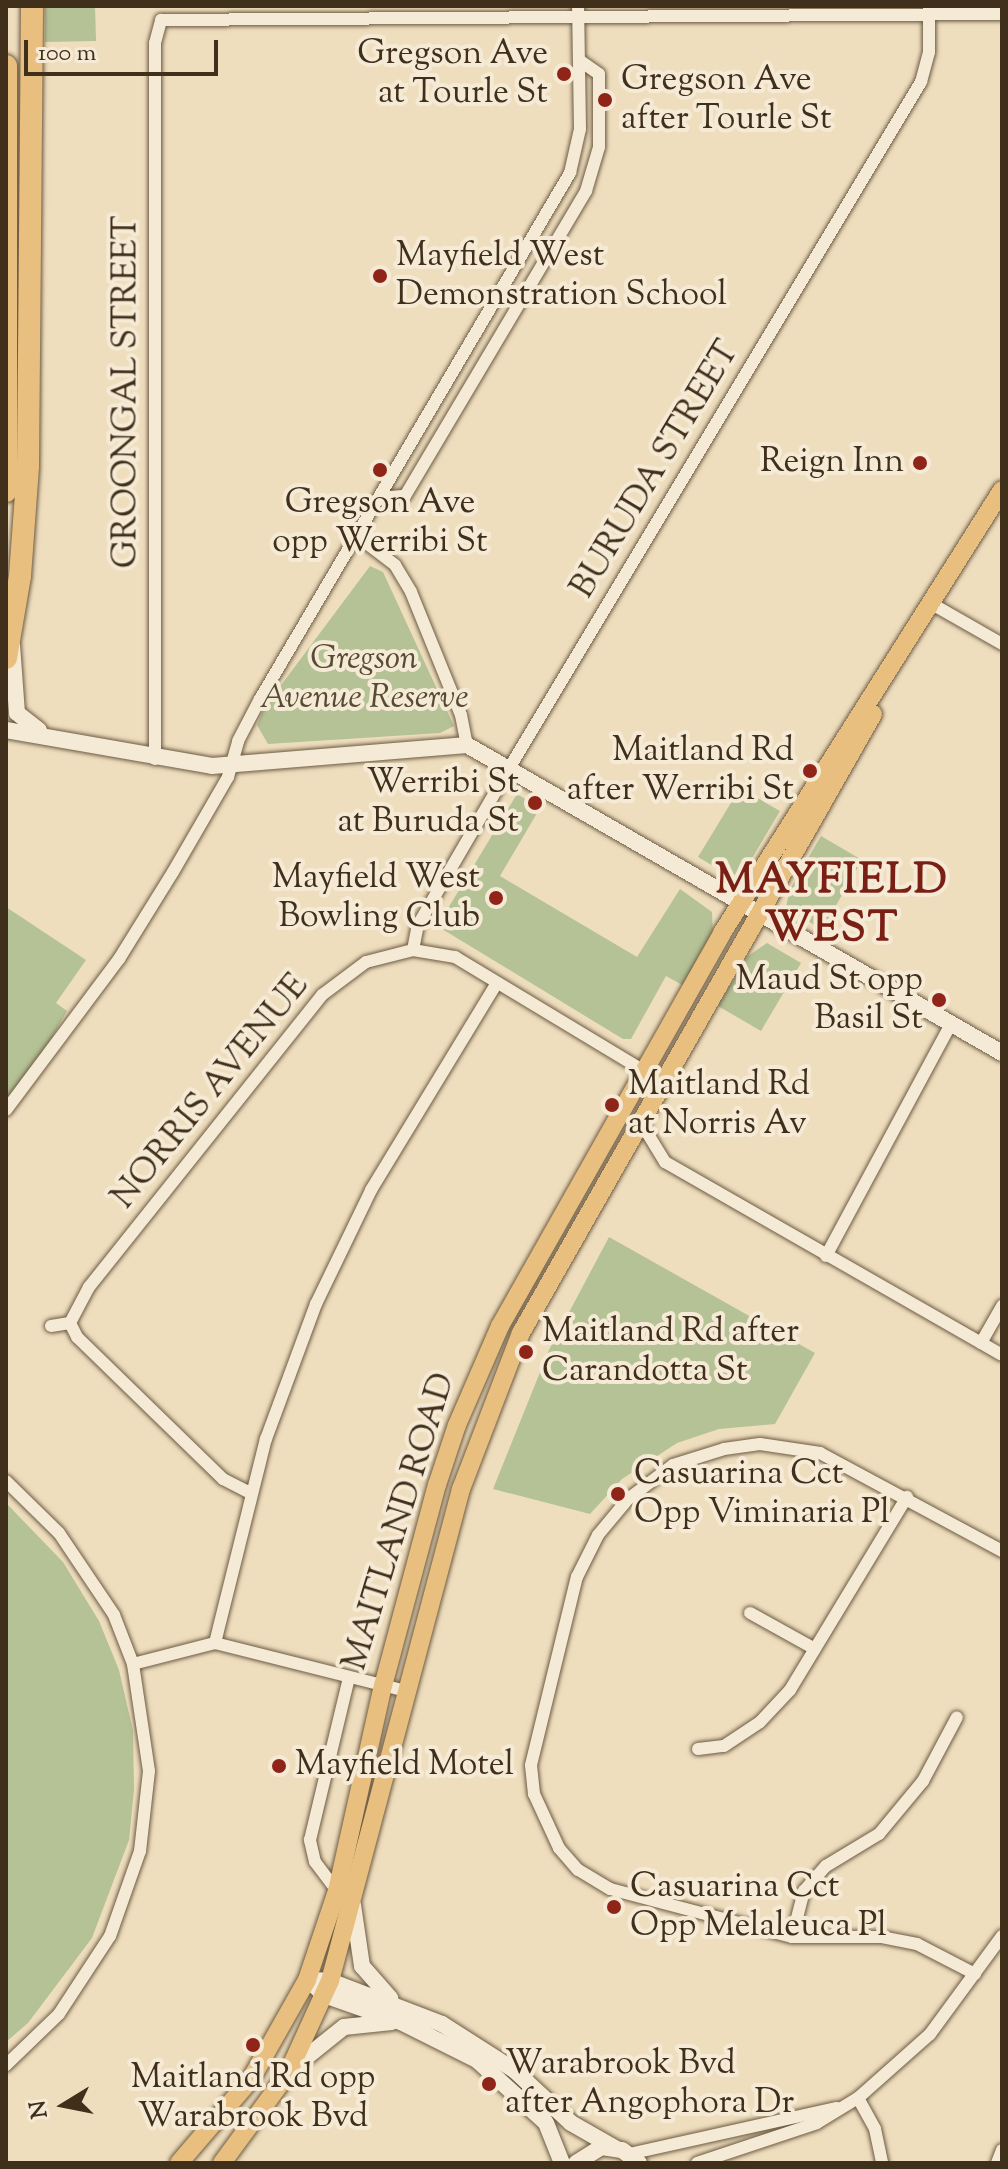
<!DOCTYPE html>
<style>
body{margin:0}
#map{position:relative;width:1008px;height:2169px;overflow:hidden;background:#efdebe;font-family:"Sorts Mill Goudy",serif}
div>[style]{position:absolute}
.green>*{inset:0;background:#b4c295}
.roads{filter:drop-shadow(0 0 2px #6c5b43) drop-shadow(0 0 2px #6c5b43)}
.street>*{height:12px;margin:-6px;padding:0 6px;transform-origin:6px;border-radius:6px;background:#f5ead5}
.secondary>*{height:16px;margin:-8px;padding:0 8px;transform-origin:8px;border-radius:8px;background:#f5ead5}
.primary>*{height:18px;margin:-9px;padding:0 9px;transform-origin:9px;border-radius:9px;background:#e8bf7f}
.highway>*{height:22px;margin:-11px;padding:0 11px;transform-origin:11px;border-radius:11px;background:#e8bf7f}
.dots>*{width:22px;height:22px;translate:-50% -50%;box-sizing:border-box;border:4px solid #f5ead5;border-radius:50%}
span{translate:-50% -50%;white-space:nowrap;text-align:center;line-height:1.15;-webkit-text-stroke:8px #f5ead5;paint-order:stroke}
.poi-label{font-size:34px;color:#402f1a}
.right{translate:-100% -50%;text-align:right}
.left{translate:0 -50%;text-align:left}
.street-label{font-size:34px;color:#402f1a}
.park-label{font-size:34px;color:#574c33;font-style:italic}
.district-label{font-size:42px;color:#7a1f14;font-weight:700;letter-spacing:2px}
.frame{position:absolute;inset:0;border:8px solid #402f1a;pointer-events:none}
.north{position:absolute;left:24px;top:2065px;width:80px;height:80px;-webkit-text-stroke:6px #f5ead5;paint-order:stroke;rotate:260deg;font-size:22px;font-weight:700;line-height:32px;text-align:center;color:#402f1a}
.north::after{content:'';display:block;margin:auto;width:28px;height:36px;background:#402f1a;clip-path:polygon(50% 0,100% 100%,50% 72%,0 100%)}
.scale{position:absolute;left:24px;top:40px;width:194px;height:36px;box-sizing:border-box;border:4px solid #402f1a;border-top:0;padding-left:10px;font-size:24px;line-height:28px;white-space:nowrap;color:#402f1a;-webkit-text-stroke:6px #f5ead5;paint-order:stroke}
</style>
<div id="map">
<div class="green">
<div style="clip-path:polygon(45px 6px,95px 6px,96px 41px,45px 42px)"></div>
<div style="clip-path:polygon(370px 566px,383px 572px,454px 726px,440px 733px,268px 744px,257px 725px,264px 708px)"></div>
<div style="clip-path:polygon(740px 788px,780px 811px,742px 875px,732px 877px,698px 857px)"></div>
<div style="clip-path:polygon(517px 794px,540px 808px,500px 876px,637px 957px,680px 889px,712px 912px,713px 934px,686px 987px,666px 976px,631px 1039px,623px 1039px,442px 929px,441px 920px)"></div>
<div style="clip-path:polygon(821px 836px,862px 860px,822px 930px,786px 907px,790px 889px)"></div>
<div style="clip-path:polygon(6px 907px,86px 960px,56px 1003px,67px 1011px,6px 1118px)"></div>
<div style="clip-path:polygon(767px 943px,801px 963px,761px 1031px,718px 1006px,748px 956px)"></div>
<div style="clip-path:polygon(609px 1237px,815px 1353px,775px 1424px,719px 1429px,677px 1443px,622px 1479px,590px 1514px,493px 1489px,549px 1350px)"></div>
<div style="clip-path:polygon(6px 1503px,63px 1562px,99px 1621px,119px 1670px,133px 1731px,134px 1789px,129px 1840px,92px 1938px,28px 2023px,6px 2042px)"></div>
</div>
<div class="roads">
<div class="street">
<div style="left:380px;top:498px;width:25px;rotate:-5deg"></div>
<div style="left:405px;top:496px;width:355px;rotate:-59.3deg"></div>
<div style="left:586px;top:191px;width:46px;rotate:-73.5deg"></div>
<div style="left:599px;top:147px;width:73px;rotate:-90deg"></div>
<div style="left:599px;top:74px;width:24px;rotate:-145deg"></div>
<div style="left:357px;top:536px;width:48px;rotate:37.3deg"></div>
<div style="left:395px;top:565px;width:31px;rotate:59deg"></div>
<div style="left:411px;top:592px;width:133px;rotate:67.9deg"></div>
<div style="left:461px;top:715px;width:31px;rotate:79deg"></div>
<div style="left:932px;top:604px;width:81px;rotate:29.7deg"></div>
<div style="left:155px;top:759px;width:716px;rotate:-90deg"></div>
<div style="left:155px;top:43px;width:24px;rotate:-75deg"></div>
<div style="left:161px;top:20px;width:841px;rotate:-0.41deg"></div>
<div style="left:413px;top:950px;width:25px;rotate:-79deg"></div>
<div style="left:418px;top:925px;width:183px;rotate:-59.8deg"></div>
<div style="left:510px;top:767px;width:799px;rotate:-59.04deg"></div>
<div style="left:921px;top:82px;width:31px;rotate:-75deg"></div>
<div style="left:929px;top:52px;width:46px;rotate:-90deg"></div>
<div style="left:6px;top:1110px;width:189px;rotate:-53.2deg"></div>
<div style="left:119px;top:959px;width:102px;rotate:-58.2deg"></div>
<div style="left:173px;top:872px;width:110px;rotate:-59.9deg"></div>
<div style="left:228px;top:777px;width:37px;rotate:-74deg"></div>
<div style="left:238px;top:741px;width:47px;rotate:-62.4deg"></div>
<div style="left:260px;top:699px;width:611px;rotate:-59.49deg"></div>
<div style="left:570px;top:173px;width:45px;rotate:-77.2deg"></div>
<div style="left:580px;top:129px;width:123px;rotate:-90.9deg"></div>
<div style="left:640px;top:1121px;width:48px;rotate:58.6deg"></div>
<div style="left:665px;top:1162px;width:388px;rotate:29.8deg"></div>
<div style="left:826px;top:1256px;width:264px;rotate:-61.7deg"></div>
<div style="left:70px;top:1323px;width:41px;rotate:-62.2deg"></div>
<div style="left:89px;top:1287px;width:374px;rotate:-51.4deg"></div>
<div style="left:322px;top:995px;width:55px;rotate:-36.9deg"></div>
<div style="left:366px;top:962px;width:49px;rotate:-14.3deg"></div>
<div style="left:413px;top:950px;width:43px;rotate:9.5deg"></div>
<div style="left:455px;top:957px;width:218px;rotate:31.1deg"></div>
<div style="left:70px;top:1323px;width:16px;rotate:63deg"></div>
<div style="left:77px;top:1337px;width:204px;rotate:44.2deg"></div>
<div style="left:223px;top:1479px;width:31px;rotate:27deg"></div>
<div style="left:51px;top:1326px;width:19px;rotate:-9deg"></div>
<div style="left:981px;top:1343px;width:43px;rotate:-60.4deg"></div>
<div style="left:6px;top:1481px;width:74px;rotate:44.5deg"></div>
<div style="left:59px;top:1533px;width:99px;rotate:56.1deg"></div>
<div style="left:114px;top:1615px;width:53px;rotate:68.8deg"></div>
<div style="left:133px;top:1664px;width:108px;rotate:81.5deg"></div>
<div style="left:149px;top:1771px;width:81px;rotate:96.4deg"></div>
<div style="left:140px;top:1851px;width:90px;rotate:109.4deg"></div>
<div style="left:110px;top:1936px;width:93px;rotate:123.2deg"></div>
<div style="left:59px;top:2014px;width:74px;rotate:136.1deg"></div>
<div style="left:750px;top:1613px;width:74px;rotate:29deg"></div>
<div style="left:215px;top:1643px;width:210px;rotate:-76deg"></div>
<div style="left:266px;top:1439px;width:144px;rotate:-69.7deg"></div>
<div style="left:316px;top:1304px;width:127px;rotate:-64.2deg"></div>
<div style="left:371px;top:1190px;width:242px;rotate:-58.7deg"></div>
<div style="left:133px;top:1664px;width:85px;rotate:-14.4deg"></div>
<div style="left:215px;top:1643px;width:197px;rotate:14.1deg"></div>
<div style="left:698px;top:1749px;width:26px;rotate:-7deg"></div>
<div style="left:724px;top:1746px;width:43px;rotate:-33.7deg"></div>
<div style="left:760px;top:1722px;width:44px;rotate:-46.8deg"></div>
<div style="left:790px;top:1690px;width:226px;rotate:-58.8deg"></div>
<div style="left:337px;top:1891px;width:36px;rotate:-127deg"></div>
<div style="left:315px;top:1862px;width:23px;rotate:-103deg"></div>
<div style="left:310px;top:1840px;width:167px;rotate:-76.5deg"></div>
<div style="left:792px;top:1937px;width:48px;rotate:-75.4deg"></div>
<div style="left:804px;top:1891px;width:33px;rotate:-49deg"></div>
<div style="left:826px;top:1866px;width:62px;rotate:-31.1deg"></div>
<div style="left:879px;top:1834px;width:69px;rotate:-50.3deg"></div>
<div style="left:923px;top:1781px;width:72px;rotate:-62deg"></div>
<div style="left:975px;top:1974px;width:65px;rotate:-152.7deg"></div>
<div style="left:917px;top:1944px;width:37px;rotate:-169deg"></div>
<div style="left:881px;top:1937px;width:89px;rotate:180deg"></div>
<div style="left:792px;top:1937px;width:188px;rotate:-165.2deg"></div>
<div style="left:610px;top:1889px;width:37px;rotate:-149deg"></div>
<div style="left:578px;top:1870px;width:29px;rotate:-131deg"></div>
<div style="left:559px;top:1848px;width:60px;rotate:-114.8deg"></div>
<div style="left:534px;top:1794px;width:29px;rotate:-96deg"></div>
<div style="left:531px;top:1765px;width:194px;rotate:-76.3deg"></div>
<div style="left:577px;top:1577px;width:47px;rotate:-63.4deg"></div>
<div style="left:598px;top:1535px;width:47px;rotate:-50.2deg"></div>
<div style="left:628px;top:1499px;width:56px;rotate:-37.1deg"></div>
<div style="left:673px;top:1465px;width:53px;rotate:-17.4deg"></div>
<div style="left:724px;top:1449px;width:36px;rotate:-8deg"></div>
<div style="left:760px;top:1444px;width:61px;rotate:8.5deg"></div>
<div style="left:820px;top:1453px;width:207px;rotate:28.3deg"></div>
<div style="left:858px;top:2098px;width:35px;rotate:61deg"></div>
<div style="left:875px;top:2129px;width:35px;rotate:78deg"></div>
<div style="left:629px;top:2154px;width:213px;rotate:-12.5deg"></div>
<div style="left:697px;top:2163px;width:126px;rotate:-18.4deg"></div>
<div style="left:817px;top:2123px;width:48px;rotate:-31.4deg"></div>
<div style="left:858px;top:2098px;width:96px;rotate:-41.6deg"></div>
<div style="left:930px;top:2034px;width:122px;rotate:-53.7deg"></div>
<div style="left:997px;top:2163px;width:14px;rotate:-69deg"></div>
</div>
<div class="secondary">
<div style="left:12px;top:645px;width:68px;rotate:85.8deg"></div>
<div style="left:17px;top:713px;width:28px;rotate:38deg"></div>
<div style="left:6px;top:730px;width:209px;rotate:9.9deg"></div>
<div style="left:212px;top:766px;width:256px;rotate:-4.7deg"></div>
<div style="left:467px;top:745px;width:617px;rotate:29.93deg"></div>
<div style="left:353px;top:1905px;width:62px;rotate:81.6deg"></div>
<div style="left:362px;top:1966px;width:43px;rotate:48.8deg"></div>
<div style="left:307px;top:1980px;width:23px;rotate:2deg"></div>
<div style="left:330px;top:1981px;width:120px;rotate:21deg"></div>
<div style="left:442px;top:2024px;width:85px;rotate:32.6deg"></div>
<div style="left:514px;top:2070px;width:78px;rotate:42.9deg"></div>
<div style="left:571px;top:2123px;width:51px;rotate:29.6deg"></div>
<div style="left:315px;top:1986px;width:13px;rotate:45deg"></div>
<div style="left:324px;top:1995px;width:82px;rotate:19.3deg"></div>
<div style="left:401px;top:2022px;width:85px;rotate:26.6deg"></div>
<div style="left:477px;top:2060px;width:93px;rotate:42.4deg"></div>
<div style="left:546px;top:2123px;width:43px;rotate:68.2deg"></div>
<div style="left:294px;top:2067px;width:64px;rotate:-38.7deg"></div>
<div style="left:344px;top:2027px;width:48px;rotate:-5.9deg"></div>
<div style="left:576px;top:2163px;width:31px;rotate:-32deg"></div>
<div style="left:602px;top:2147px;width:20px;rotate:9deg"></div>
<div style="left:622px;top:2150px;width:21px;rotate:37deg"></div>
</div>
<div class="primary">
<div style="left:179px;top:2163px;width:111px;rotate:-49.4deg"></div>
<div style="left:251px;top:2079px;width:114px;rotate:-60.5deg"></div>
<div style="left:307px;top:1980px;width:94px;rotate:-71.4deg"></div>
<div style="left:337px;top:1891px;width:210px;rotate:-77.4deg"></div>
<div style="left:383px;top:1686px;width:208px;rotate:-75deg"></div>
<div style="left:437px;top:1485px;width:63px;rotate:-71.6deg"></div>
<div style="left:457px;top:1425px;width:108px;rotate:-66.5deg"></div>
<div style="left:500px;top:1326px;width:451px;rotate:-60.5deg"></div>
<div style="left:722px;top:933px;width:524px;rotate:-57.7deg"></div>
<div style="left:222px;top:2163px;width:112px;rotate:-53.7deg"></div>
<div style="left:288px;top:2073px;width:101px;rotate:-65.5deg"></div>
<div style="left:330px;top:1981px;width:509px;rotate:-75.09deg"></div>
<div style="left:461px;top:1489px;width:167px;rotate:-69deg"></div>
<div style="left:521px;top:1333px;width:712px;rotate:-60.37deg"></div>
</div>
<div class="highway">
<div style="left:6px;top:66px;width:425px;rotate:90deg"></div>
<div style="left:6px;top:658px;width:83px;rotate:-80.3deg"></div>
<div style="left:20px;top:576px;width:110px;rotate:-85.8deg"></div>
<div style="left:28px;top:466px;width:460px;rotate:-89.5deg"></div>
</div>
</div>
<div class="dots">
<div style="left:564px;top:74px;background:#8f2418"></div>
<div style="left:605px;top:100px;background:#8f2418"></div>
<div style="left:380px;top:276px;background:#8f2418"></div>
<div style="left:920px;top:463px;background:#8f2418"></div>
<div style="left:380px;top:470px;background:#8f2418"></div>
<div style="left:810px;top:771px;background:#8f2418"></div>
<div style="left:535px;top:803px;background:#8f2418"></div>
<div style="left:496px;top:898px;background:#8f2418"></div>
<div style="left:939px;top:1000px;background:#8f2418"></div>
<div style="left:612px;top:1105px;background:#8f2418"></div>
<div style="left:526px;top:1352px;background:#8f2418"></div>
<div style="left:618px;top:1494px;background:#8f2418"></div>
<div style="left:279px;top:1766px;background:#8f2418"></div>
<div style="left:614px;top:1907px;background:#8f2418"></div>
<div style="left:253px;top:2045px;background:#8f2418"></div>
<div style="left:489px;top:2084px;background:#8f2418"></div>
</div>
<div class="poi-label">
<span class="right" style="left:548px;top:74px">Gregson Ave<br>at Tourle St</span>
<span class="left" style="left:621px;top:100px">Gregson Ave<br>after Tourle St</span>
<span class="left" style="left:396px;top:276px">Mayfield West<br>Demonstration School</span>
<span class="right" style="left:904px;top:463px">Reign Inn</span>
<span style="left:380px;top:523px">Gregson Ave<br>opp Werribi St</span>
<span class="right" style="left:794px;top:771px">Maitland Rd<br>after Werribi St</span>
<span class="right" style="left:519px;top:803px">Werribi St<br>at Buruda St</span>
<span class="right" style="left:480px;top:898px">Mayfield West<br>Bowling Club</span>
<span class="right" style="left:923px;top:1000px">Maud St opp<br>Basil St</span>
<span class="left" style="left:628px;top:1105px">Maitland Rd<br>at Norris Av</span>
<span class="left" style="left:542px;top:1352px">Maitland Rd after<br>Carandotta St</span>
<span class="left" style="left:634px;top:1494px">Casuarina Cct<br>Opp Viminaria Pl</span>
<span class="left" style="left:295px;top:1766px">Mayfield Motel</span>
<span class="left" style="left:630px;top:1907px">Casuarina Cct<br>Opp Melaleuca Pl</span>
<span class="left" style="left:505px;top:2084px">Warabrook Bvd<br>after Angophora Dr</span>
<span style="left:253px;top:2098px">Maitland Rd opp<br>Warabrook Bvd</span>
</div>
<div class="street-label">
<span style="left:127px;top:392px;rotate:-90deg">GROONGAL STREET</span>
<span style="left:656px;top:470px;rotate:-59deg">BURUDA STREET</span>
<span style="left:211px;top:1092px;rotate:-51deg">NORRIS AVENUE</span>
<span style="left:400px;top:1522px;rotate:-73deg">MAITLAND ROAD</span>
</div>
<div class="park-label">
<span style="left:364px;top:679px">Gregson<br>Avenue Reserve</span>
</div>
<div class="district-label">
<span style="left:832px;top:906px">MAYFIELD<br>WEST</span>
</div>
<div class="frame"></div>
<div class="north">N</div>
<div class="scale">100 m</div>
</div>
